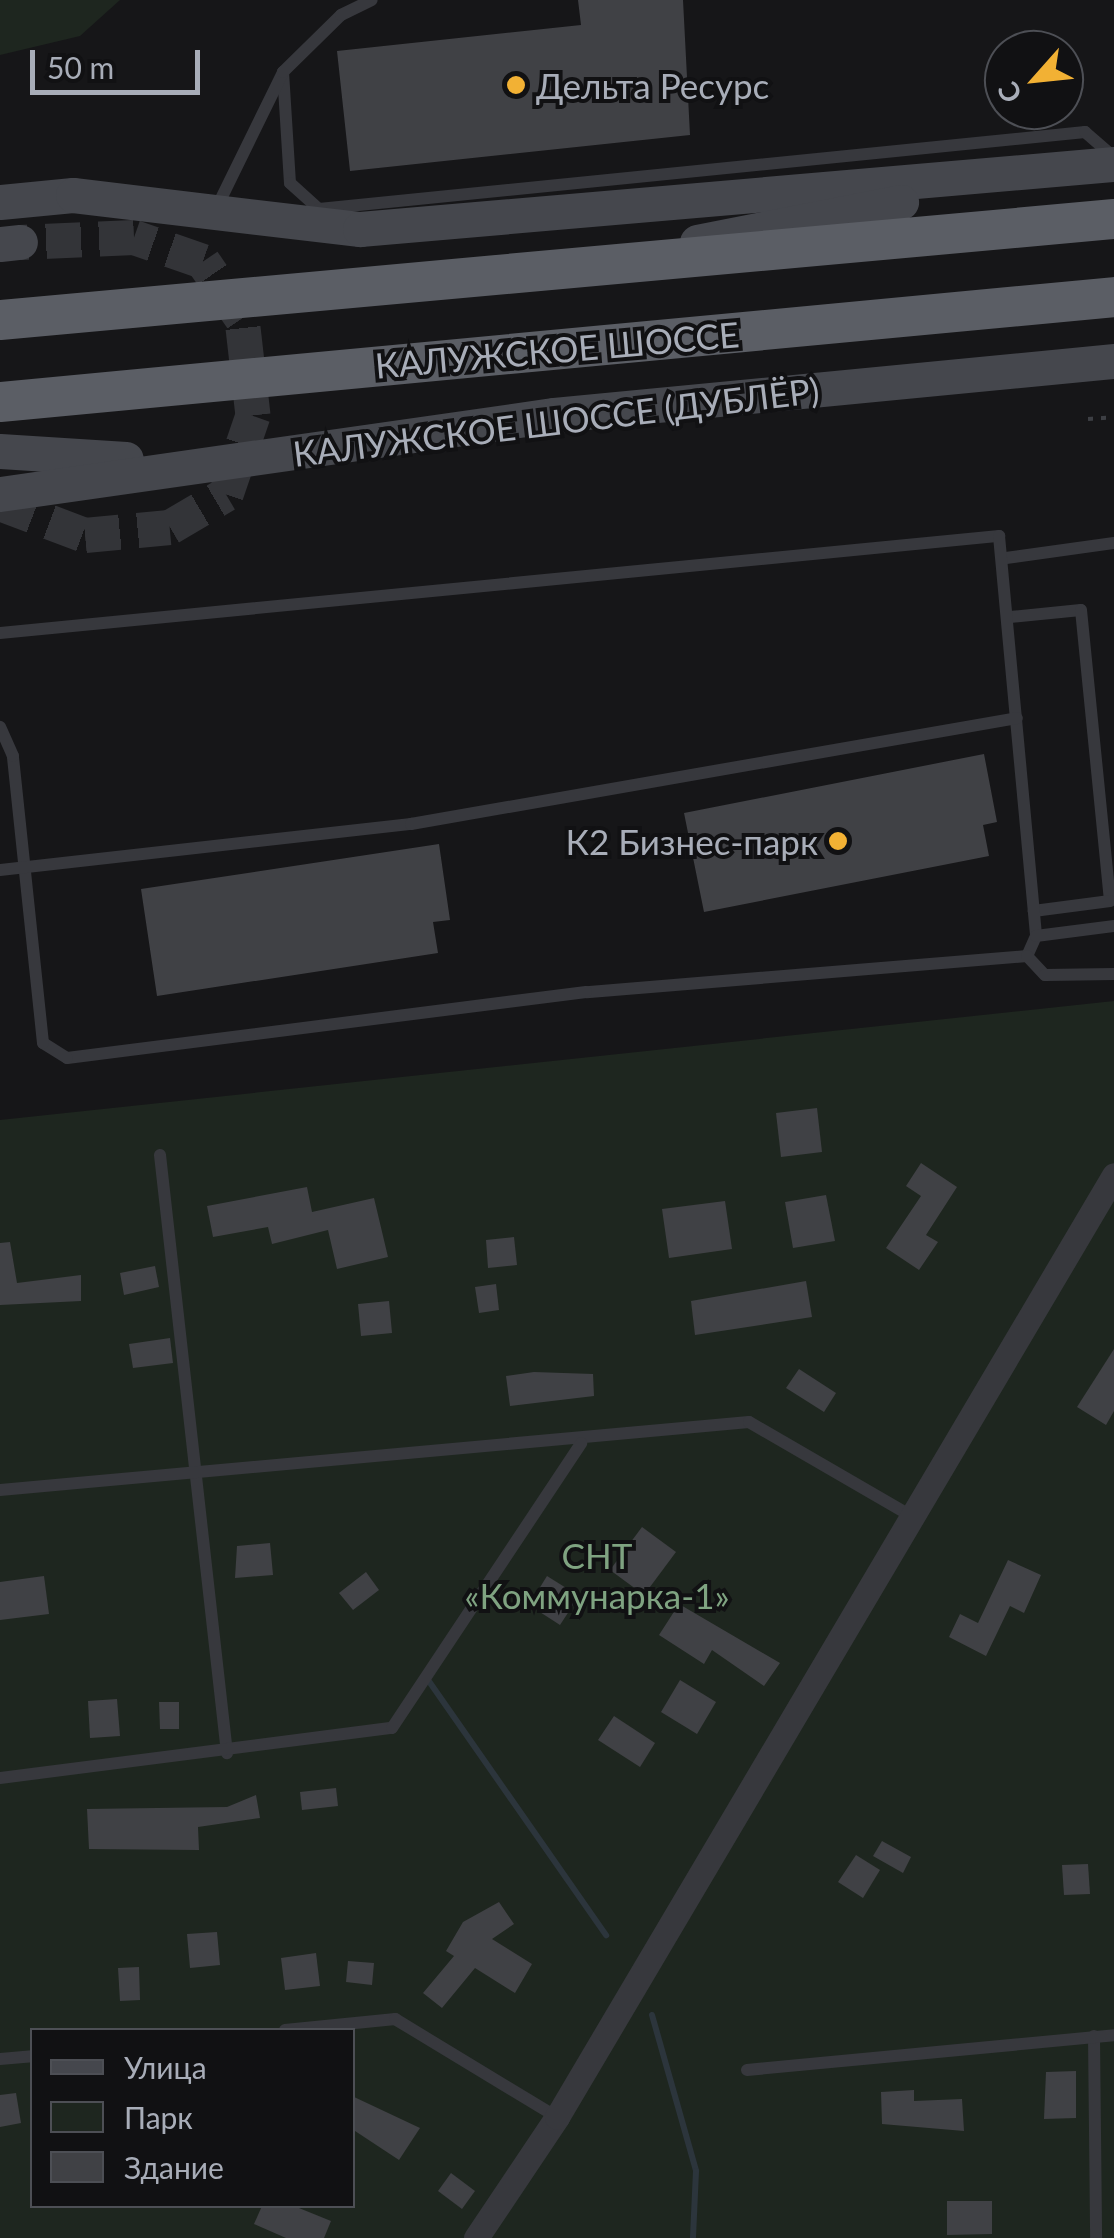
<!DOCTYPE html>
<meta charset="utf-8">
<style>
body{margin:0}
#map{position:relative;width:1114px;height:2238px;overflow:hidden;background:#161618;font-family:Lato,sans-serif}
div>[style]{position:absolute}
.green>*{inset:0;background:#1e261f}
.stream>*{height:6px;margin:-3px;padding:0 3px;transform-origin:3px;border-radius:3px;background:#2c353c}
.building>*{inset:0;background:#404145}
.secondary-tunnel>*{height:35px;margin-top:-17.5px;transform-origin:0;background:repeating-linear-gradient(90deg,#333438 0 35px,transparent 0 53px)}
.path>*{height:4px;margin-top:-2px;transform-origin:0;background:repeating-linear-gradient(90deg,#3d3f44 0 5px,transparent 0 13px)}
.service>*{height:12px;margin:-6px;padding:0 6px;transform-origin:6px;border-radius:6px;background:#37383d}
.minor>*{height:25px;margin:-12.5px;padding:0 12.5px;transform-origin:12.5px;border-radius:12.5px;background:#37383d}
.secondary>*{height:35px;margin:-17.5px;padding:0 17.5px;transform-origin:17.5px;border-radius:17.5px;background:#45474d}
.trunk>*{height:40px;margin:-20px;padding:0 20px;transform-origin:20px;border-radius:20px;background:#5b5e65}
.dots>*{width:28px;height:28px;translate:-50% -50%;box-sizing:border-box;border:5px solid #111113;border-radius:50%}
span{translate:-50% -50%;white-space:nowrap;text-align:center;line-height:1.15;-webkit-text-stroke:8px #111113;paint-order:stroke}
.poi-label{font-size:35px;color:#a8adb8}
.left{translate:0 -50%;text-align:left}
.right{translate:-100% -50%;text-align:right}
.street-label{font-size:35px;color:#a8adb8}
.park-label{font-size:35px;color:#7fa381}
.legend{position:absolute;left:30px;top:2028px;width:325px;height:180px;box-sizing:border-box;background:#111113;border:2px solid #4d4f55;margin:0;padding:12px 18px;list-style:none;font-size:30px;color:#a8adb8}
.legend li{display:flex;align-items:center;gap:20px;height:50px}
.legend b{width:50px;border:2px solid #4d4f55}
.north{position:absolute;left:984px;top:30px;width:100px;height:100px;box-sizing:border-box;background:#111113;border:2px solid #4d4f55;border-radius:50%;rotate:243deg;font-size:28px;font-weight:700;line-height:40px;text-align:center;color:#a8adb8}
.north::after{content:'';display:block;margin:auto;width:35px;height:45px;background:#f2b134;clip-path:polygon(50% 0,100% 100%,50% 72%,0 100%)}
.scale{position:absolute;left:30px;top:50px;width:170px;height:45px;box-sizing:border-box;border:5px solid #a8adb8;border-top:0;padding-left:12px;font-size:30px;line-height:35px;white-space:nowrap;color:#a8adb8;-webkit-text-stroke:8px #111113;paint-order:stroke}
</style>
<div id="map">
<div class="green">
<div style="clip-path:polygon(0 0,120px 0,80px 36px,0 55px)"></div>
<div style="clip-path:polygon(evenodd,1114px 1001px,1114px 2238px,0 2238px,0 1120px,1114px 1001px,32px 2030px,352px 2030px,352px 2206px,32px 2206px,32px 2030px)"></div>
</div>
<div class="stream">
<div style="left:426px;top:1677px;width:315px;rotate:55.1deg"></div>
<div style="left:652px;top:2015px;width:162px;rotate:74.2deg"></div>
<div style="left:696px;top:2171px;width:67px;rotate:92.6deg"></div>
</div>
<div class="building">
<div style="clip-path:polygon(578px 0,683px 0,690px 135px,350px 171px,337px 51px,581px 25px)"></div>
<div style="clip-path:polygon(984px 754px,997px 822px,983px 825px,989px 856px,704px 912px,684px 813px)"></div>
<div style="clip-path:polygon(439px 844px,450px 920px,433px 922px,438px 953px,157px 996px,141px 889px)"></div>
<div style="clip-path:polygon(817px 1108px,822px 1152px,781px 1157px,776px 1113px)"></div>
<div style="clip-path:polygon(921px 1163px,957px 1187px,926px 1235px,938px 1242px,919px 1270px,886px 1248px,921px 1196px,906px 1186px)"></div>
<div style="clip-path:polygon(307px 1187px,312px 1212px,374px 1198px,388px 1257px,337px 1269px,328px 1230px,272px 1244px,268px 1227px,213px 1237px,207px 1206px)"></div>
<div style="clip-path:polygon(826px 1195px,835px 1241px,793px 1248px,785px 1202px)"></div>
<div style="clip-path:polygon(725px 1201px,732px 1249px,669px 1258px,662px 1209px)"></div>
<div style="clip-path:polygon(514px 1237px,517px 1265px,488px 1268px,486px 1240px)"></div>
<div style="clip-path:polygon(10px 1242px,17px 1283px,81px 1275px,81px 1301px,0 1305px,0 1243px)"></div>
<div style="clip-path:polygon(155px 1266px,159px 1287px,124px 1295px,120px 1273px)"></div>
<div style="clip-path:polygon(806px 1281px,812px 1317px,695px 1335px,691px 1301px)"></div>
<div style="clip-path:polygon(496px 1284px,499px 1310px,479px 1313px,475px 1287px)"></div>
<div style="clip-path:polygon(389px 1301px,392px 1333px,361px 1336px,358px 1304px)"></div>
<div style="clip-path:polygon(170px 1338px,173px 1363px,133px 1368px,129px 1344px)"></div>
<div style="clip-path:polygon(1114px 1349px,1114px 1411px,1106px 1425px,1077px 1407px)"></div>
<div style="clip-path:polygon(799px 1369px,836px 1393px,824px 1412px,786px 1388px)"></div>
<div style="clip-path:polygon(534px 1372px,593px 1374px,594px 1396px,510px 1406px,506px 1376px)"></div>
<div style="clip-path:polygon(642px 1527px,676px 1552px,644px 1595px,610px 1570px)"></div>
<div style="clip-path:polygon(270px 1543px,273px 1575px,235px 1578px,237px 1546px)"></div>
<div style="clip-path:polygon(1008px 1560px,1041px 1575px,1024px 1613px,1010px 1606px,986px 1656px,949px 1637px,960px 1614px,978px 1623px)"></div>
<div style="clip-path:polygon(366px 1572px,379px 1590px,353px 1610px,339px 1593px)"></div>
<div style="clip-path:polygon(44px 1576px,49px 1614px,0 1620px,0 1582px)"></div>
<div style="clip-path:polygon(547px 1576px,579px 1596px,560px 1625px,529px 1605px)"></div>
<div style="clip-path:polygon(679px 1604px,780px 1663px,764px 1686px,712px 1650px,704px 1664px,659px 1635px)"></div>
<div style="clip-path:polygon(680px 1680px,716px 1702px,697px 1734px,661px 1712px)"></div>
<div style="clip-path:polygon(117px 1699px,120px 1736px,90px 1738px,88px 1701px)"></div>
<div style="clip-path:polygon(159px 1702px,179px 1702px,179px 1729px,160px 1729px)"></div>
<div style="clip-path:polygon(614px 1716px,655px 1743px,640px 1767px,598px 1740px)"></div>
<div style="clip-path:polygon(336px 1788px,338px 1806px,302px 1810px,300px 1792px)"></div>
<div style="clip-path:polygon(256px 1795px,260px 1818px,198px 1827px,199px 1850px,89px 1849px,87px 1809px,227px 1807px)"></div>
<div style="clip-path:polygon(882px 1841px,911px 1857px,903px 1873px,873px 1856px)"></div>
<div style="clip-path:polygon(856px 1855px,880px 1870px,863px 1898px,838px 1882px)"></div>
<div style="clip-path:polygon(1088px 1864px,1090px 1894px,1064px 1895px,1062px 1865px)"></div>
<div style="clip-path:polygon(499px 1902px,514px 1924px,492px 1939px,532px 1964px,515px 1993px,475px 1968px,442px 2008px,423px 1993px,454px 1956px,446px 1951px,463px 1922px)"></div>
<div style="clip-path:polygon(217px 1932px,220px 1965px,190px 1968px,187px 1934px)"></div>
<div style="clip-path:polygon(316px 1953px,320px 1986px,285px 1990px,281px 1958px)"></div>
<div style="clip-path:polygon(348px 1961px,374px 1963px,372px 1985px,346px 1982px)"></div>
<div style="clip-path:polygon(139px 1967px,140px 2000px,120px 2001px,118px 1968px)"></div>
<div style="clip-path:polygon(1076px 2071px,1076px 2118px,1044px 2119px,1046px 2072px)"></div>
<div style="clip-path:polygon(914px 2090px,914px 2101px,962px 2099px,964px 2131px,882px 2124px,881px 2092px)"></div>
<div style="clip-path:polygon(16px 2093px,21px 2123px,0 2127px,0 2095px)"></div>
<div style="clip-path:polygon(352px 2096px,420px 2128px,399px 2160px,352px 2129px)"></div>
<div style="clip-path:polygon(451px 2173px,475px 2191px,462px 2209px,438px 2191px)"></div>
<div style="clip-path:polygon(947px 2201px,992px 2201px,992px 2234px,947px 2235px)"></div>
<div style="clip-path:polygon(262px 2206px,294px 2206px,331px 2221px,324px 2238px,286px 2238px,254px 2224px)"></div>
</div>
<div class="secondary-tunnel">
<div style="left:0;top:503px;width:91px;rotate:20.6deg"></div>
<div style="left:85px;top:535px;width:85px;rotate:-5.4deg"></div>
<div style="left:170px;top:527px;width:65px;rotate:-30.5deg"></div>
<div style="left:226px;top:494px;width:83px;rotate:-71.1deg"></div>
<div style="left:253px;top:415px;width:98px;rotate:-96.5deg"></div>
<div style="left:242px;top:318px;width:69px;rotate:-124.4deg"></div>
<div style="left:203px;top:261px;width:73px;rotate:-160.8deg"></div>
<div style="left:134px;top:237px;width:114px;rotate:177.5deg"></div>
</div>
<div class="path">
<div style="left:1088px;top:419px;width:26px;rotate:-4deg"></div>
</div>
<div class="service">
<div style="left:283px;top:72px;width:111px;rotate:86.4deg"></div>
<div style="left:290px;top:183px;width:39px;rotate:42deg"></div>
<div style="left:319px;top:209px;width:770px;rotate:-5.74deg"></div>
<div style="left:1085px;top:132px;width:38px;rotate:41deg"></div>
<div style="left:215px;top:211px;width:155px;rotate:-63.9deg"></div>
<div style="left:283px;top:72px;width:81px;rotate:-44.5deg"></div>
<div style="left:341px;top:15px;width:34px;rotate:-26deg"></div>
<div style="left:1006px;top:558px;width:109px;rotate:-7.9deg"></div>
<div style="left:1010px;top:617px;width:71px;rotate:-5.6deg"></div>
<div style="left:1081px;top:610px;width:292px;rotate:84.3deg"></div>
<div style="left:1110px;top:901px;width:77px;rotate:172.5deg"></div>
<div style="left:0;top:633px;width:1004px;rotate:-5.55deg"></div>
<div style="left:999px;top:536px;width:402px;rotate:84.7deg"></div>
<div style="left:1036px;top:936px;width:22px;rotate:114deg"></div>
<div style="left:1027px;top:956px;width:442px;rotate:175.3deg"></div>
<div style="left:586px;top:992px;width:523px;rotate:172.75deg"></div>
<div style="left:67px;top:1058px;width:28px;rotate:-148deg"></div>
<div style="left:43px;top:1043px;width:289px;rotate:-96deg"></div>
<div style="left:13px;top:756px;width:32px;rotate:-114deg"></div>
<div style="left:0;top:870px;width:414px;rotate:-6.4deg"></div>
<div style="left:411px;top:824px;width:615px;rotate:-9.92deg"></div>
<div style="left:1036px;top:936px;width:79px;rotate:-7.3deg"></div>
<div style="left:1027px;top:956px;width:26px;rotate:47deg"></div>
<div style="left:1045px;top:975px;width:69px;rotate:-0.8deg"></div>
<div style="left:160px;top:1155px;width:602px;rotate:83.61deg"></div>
<div style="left:0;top:1490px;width:752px;rotate:-5.19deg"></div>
<div style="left:749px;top:1422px;width:190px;rotate:30.1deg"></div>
<div style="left:0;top:1778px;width:395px;rotate:-7.3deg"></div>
<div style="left:392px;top:1728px;width:342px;rotate:-56.4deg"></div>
<div style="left:285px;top:2030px;width:111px;rotate:-5.7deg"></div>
<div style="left:395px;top:2019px;width:189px;rotate:31.2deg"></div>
<div style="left:1094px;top:2036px;width:202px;rotate:89.4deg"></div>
<div style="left:0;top:2059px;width:32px;rotate:-5deg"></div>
<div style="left:747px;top:2070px;width:369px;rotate:-5.4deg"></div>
</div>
<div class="minor">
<div style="left:476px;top:2238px;width:146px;rotate:-56.2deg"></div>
<div style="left:557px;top:2117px;width:1094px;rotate:-59.4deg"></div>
</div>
<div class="secondary">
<div style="left:0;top:202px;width:73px;rotate:-5.5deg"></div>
<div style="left:73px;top:195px;width:289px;rotate:6.8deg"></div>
<div style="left:360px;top:229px;width:757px;rotate:-4.93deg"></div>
<div style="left:697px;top:242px;width:208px;rotate:-11.1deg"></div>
<div style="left:0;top:244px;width:20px;rotate:-6deg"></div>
<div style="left:0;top:451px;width:126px;rotate:3.6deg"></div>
<div style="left:0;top:494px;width:560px;rotate:-8.12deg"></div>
<div style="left:554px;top:415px;width:563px;rotate:-5.51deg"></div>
</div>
<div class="trunk">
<div style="left:0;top:320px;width:1119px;rotate:-5.18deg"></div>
<div style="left:0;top:402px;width:1119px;rotate:-5.38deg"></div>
</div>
<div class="dots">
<div style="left:516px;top:85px;background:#f2b134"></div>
<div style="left:838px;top:841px;background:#f2b134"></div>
</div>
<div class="poi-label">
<span class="left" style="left:536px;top:85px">Дельта Ресурс</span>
<span class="right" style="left:818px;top:841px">К2 Бизнес-парк</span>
</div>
<div class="street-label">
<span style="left:557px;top:349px;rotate:-5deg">КАЛУЖСКОЕ ШОССЕ</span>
<span style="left:556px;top:421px;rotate:-7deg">КАЛУЖСКОЕ ШОССЕ (ДУБЛЁР)</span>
</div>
<div class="park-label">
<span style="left:597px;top:1575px">СНТ<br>«Коммунарка-1»</span>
</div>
<ul class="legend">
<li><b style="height:12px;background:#45474d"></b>Улица</li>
<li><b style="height:28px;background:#1e261f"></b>Парк</li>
<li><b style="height:28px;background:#404145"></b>Здание</li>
</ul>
<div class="north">С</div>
<div class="scale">50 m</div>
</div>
